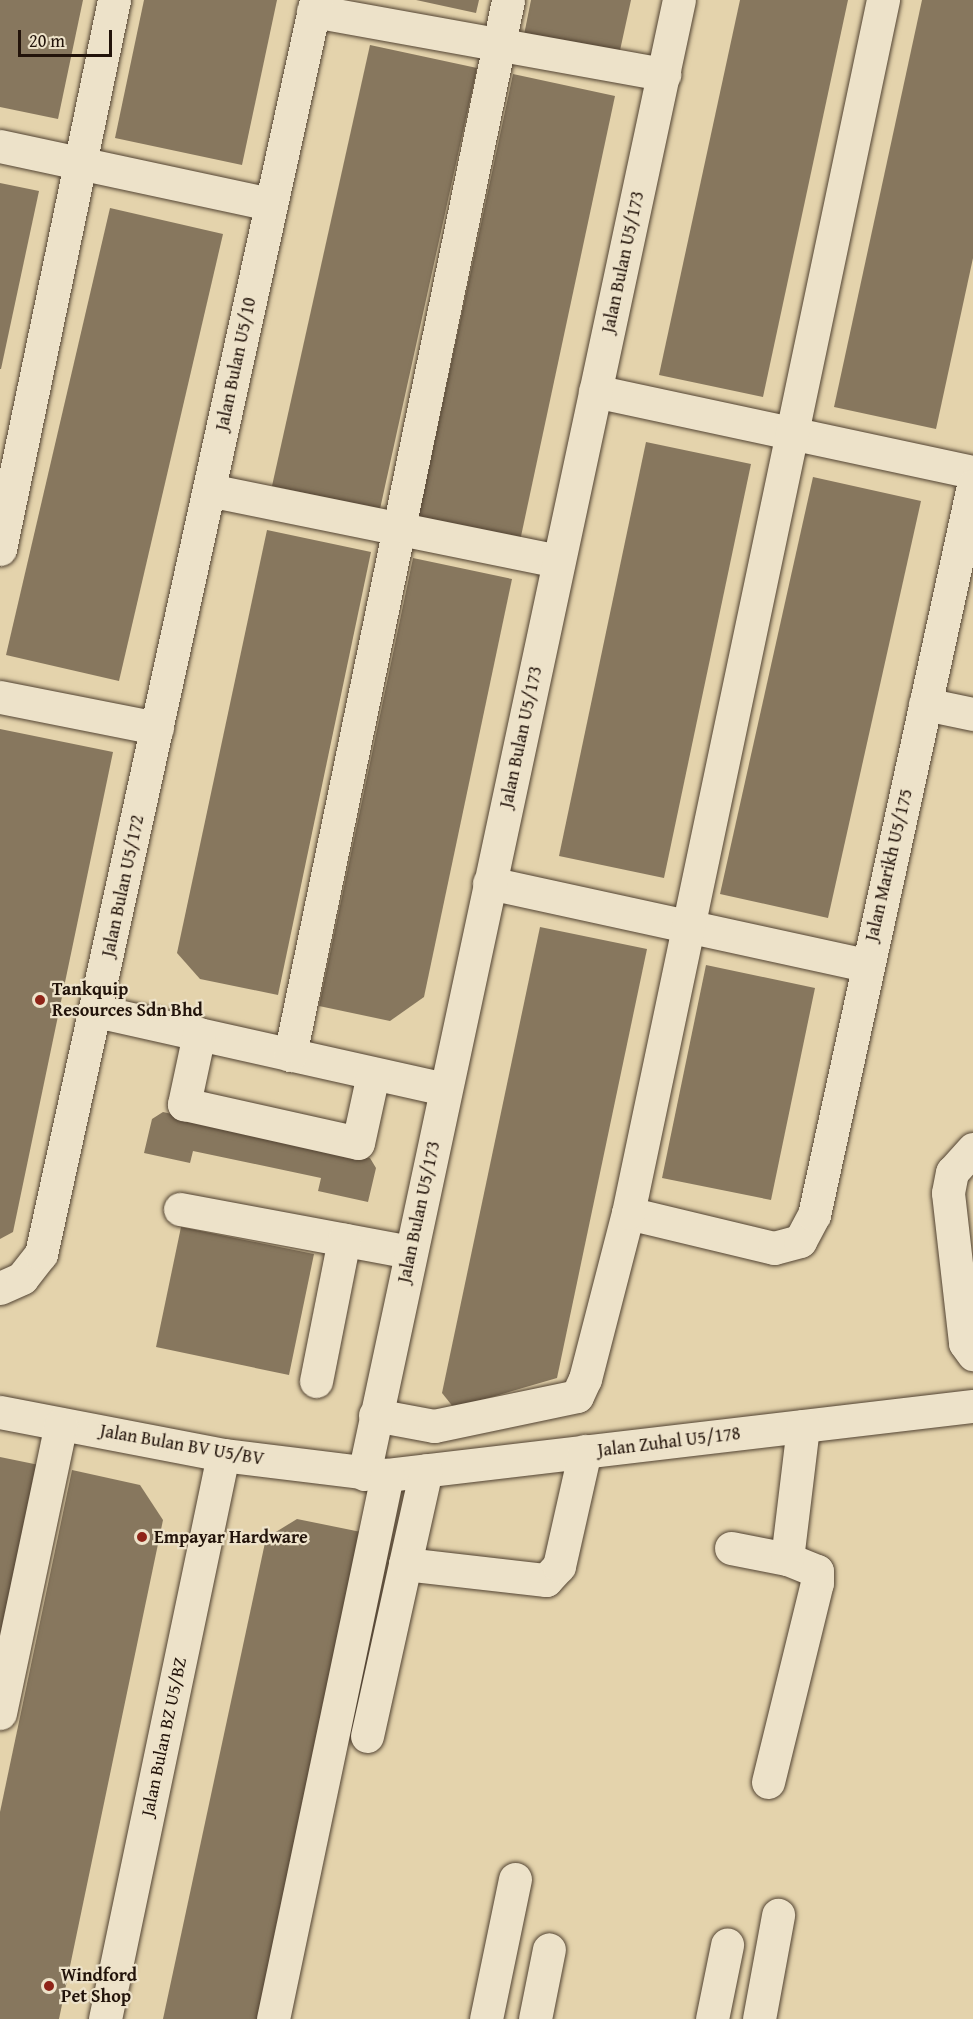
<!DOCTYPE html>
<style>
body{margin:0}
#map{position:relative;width:973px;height:2019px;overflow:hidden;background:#e4d3ac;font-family:"Gentium Book Plus",serif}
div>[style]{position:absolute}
.building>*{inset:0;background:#87775e}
.roads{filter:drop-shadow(0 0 2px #524332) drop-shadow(0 0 2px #524332)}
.minor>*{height:33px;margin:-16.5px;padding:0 16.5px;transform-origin:16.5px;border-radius:16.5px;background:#ede2c9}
.dots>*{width:16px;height:16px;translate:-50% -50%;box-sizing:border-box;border:3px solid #ede2c9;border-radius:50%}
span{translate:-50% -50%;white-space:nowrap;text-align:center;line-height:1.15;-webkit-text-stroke:4.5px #ede2c9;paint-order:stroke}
.street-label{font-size:18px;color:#22130a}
.poi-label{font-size:18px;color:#22130a;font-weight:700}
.left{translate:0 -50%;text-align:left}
.scale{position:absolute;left:18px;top:30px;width:94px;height:27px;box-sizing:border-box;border:3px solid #22130a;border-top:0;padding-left:8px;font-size:18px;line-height:21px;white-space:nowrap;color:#22130a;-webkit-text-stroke:4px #ede2c9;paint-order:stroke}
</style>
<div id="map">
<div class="building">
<div style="clip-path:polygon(0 0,83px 0,58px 119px,0 107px)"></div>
<div style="clip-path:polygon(144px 0,277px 0,242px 165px,115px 138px)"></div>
<div style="clip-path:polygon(416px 0,479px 0,476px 13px)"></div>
<div style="clip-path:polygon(531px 0,631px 0,619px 55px,524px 35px)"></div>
<div style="clip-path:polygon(740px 0,848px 0,763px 397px,659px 375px)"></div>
<div style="clip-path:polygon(922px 0,973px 0,973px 258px,936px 429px,834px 407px)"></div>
<div style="clip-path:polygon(370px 45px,477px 68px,380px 509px,272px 486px)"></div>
<div style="clip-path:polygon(513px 74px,615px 96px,520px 541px,418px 519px)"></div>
<div style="clip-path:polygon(0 183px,39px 191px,1px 369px,0 369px)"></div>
<div style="clip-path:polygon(110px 208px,223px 234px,119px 681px,6px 655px)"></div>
<div style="clip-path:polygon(646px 442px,751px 464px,664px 878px,559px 856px)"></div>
<div style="clip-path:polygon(813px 477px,921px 501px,828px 918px,720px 894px)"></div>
<div style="clip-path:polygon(267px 530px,371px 552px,278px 995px,200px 979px,177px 953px)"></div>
<div style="clip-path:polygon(413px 558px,512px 579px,424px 997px,390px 1021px,319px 1006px)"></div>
<div style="clip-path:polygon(0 729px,113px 752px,13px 1232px,0 1239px)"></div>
<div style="clip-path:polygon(540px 927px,647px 949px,557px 1378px,454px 1408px,442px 1393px)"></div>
<div style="clip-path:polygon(706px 965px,815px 988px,771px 1200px,662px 1178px)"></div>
<div style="clip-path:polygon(163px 1112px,370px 1158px,376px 1168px,368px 1202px,318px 1191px,321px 1178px,193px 1151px,190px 1163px,144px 1153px,152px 1119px)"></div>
<div style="clip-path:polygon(181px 1227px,314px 1254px,289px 1375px,156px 1347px)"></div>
<div style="clip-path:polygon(0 1457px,39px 1465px,0 1645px)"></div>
<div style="clip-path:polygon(72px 1470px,140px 1485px,163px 1520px,59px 2019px,0 2019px,0 1812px)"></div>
<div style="clip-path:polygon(297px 1519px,361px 1532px,260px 2019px,163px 2019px,266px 1538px)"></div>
</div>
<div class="roads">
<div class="minor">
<div style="left:313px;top:11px;width:357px;rotate:10.2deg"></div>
<div style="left:0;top:146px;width:277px;rotate:12.1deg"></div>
<div style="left:595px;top:391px;width:387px;rotate:12.1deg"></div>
<div style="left:209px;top:490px;width:356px;rotate:11.5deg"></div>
<div style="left:0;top:549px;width:561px;rotate:-78.27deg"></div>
<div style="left:0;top:697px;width:160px;rotate:11.2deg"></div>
<div style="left:925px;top:704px;width:49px;rotate:11.8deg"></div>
<div style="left:489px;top:883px;width:386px;rotate:12.3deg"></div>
<div style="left:96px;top:1011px;width:358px;rotate:12.6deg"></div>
<div style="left:199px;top:1034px;width:72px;rotate:102.1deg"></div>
<div style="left:184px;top:1104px;width:178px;rotate:12.6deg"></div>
<div style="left:358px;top:1143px;width:71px;rotate:-77.7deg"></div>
<div style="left:290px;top:1055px;width:1077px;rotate:-78.32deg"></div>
<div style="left:973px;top:1149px;width:31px;rotate:132deg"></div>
<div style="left:952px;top:1172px;width:21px;rotate:101deg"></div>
<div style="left:948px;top:1193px;width:151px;rotate:83.5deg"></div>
<div style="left:965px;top:1343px;width:14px;rotate:54deg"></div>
<div style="left:180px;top:1209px;width:234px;rotate:10.6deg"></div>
<div style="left:628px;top:1213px;width:150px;rotate:13.5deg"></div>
<div style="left:774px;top:1248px;width:27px;rotate:-15deg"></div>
<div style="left:800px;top:1241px;width:30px;rotate:-62deg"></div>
<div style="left:814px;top:1215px;width:746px;rotate:-77.7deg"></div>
<div style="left:0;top:1288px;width:24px;rotate:-24deg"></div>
<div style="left:22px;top:1278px;width:31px;rotate:-52deg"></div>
<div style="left:41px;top:1254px;width:1284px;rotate:-77.63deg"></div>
<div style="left:316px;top:1381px;width:144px;rotate:-78.8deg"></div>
<div style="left:0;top:1412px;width:227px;rotate:10.9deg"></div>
<div style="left:223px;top:1455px;width:165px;rotate:7deg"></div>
<div style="left:387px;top:1475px;width:590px;rotate:-6.72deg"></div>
<div style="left:375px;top:1415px;width:60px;rotate:10.6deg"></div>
<div style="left:434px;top:1426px;width:146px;rotate:-11.8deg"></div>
<div style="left:577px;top:1396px;width:19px;rotate:-65deg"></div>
<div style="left:585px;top:1379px;width:171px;rotate:-75.5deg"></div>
<div style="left:628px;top:1213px;width:1240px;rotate:-78.13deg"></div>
<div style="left:364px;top:1474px;width:1507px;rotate:-77.94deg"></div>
<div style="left:731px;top:1548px;width:57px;rotate:11.1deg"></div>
<div style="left:405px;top:1564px;width:96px;rotate:-77.4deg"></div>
<div style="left:0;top:1713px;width:295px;rotate:-78.1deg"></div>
<div style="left:367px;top:1736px;width:176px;rotate:-77.5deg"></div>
<div style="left:405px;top:1564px;width:142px;rotate:6.5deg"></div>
<div style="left:546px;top:1580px;width:19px;rotate:-47deg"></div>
<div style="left:559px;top:1566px;width:118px;rotate:-77.3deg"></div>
<div style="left:768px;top:1782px;width:205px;rotate:-76.2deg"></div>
<div style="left:817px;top:1583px;width:12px;rotate:-90deg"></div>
<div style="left:817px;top:1571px;width:32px;rotate:-158deg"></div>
<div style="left:787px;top:1559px;width:134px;rotate:-83.1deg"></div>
<div style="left:105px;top:2019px;width:576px;rotate:-78.18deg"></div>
<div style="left:273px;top:2019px;width:556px;rotate:-78.16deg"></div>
<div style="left:486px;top:2019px;width:143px;rotate:-78.3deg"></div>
<div style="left:535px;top:2019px;width:71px;rotate:-78.7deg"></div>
<div style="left:712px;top:2019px;width:76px;rotate:-78.5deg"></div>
<div style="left:759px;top:2019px;width:106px;rotate:-79.6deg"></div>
</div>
</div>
<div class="dots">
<div style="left:40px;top:1000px;background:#8f2418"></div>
<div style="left:142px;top:1537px;background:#8f2418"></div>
<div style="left:49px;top:1986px;background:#8f2418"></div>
</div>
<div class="street-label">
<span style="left:623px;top:262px;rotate:-78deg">Jalan Bulan U5/173</span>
<span style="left:236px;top:364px;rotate:-78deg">Jalan Bulan U5/10</span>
<span style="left:521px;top:737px;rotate:-78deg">Jalan Bulan U5/173</span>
<span style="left:889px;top:865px;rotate:-77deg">Jalan Marikh U5/175</span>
<span style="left:123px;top:886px;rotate:-78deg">Jalan Bulan U5/172</span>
<span style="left:419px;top:1212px;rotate:-78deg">Jalan Bulan U5/173</span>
<span style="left:669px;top:1442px;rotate:-7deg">Jalan Zuhal U5/178</span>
<span style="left:182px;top:1445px;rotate:10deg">Jalan Bulan BV U5/BV</span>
<span style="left:164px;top:1737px;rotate:-78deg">Jalan Bulan BZ U5/BZ</span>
</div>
<div class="poi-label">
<span class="left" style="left:52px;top:1000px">Tankquip<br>Resources Sdn Bhd</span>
<span class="left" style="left:154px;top:1537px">Empayar Hardware</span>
<span class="left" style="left:61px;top:1986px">Windford<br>Pet Shop</span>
</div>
<div class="scale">20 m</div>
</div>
